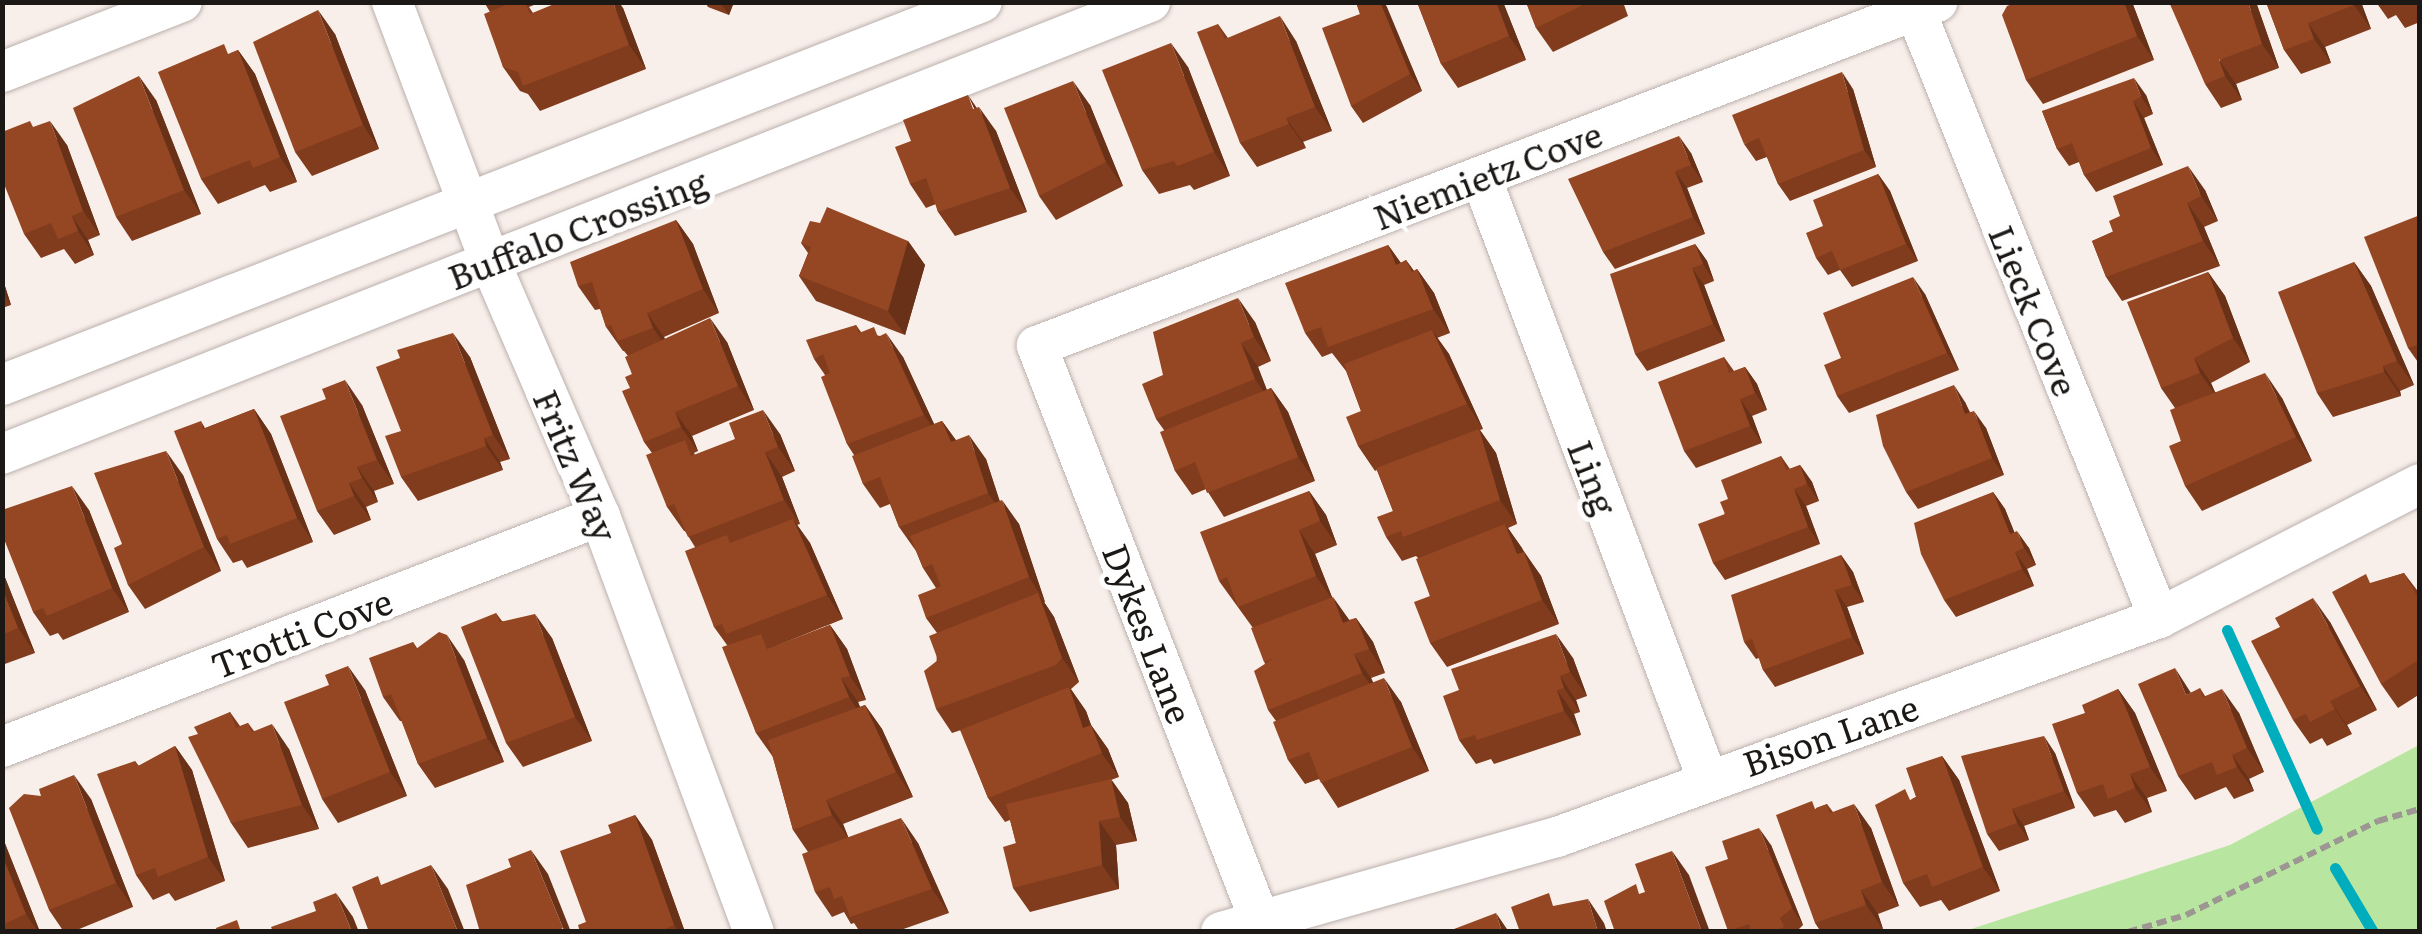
<!DOCTYPE html>
<style>
body{margin:0}
#map{position:relative;width:2422px;height:934px;overflow:hidden;background:#f9efea;font-family:Literata,serif}
div>[style]{position:absolute}
.green>*{inset:0;background:#b8e5a0}
.stream>*{height:11px;margin:-5.5px;padding:0 5.5px;transform-origin:5.5px;border-radius:5.5px;background:#00adbc}
.path>*{height:6px;margin-top:-3px;transform-origin:0;background:repeating-linear-gradient(90deg,#9d9692 0 10px,transparent 0 15px)}
.roads{filter:drop-shadow(0 0 2px #bab0ad) drop-shadow(0 0 2px #bab0ad)}
.street>*{height:40px;margin:-20px;padding:0 20px;transform-origin:20px;border-radius:20px;background:#fff}
.wall>*{inset:0;background:#803c1d}
.shaded-wall>*{inset:0;background:#683118}
.building>*{inset:0;background:#954622}
span{translate:-50% -50%;white-space:nowrap;text-align:center;line-height:1.15;-webkit-text-stroke:10px #fefefe;paint-order:stroke}
.street-label{font-size:35px;color:#1b1816}
.frame{position:absolute;inset:0;border:5px solid #1b1816;pointer-events:none}
</style>
<div id="map">
<div class="green">
<div style="clip-path:polygon(2419px 745px,2419px 931px,1965px 931px,2230px 845px)"></div>
</div>
<div class="stream">
<div style="left:2227px;top:630px;width:218px;rotate:65.7deg"></div>
<div style="left:2335px;top:868px;width:74px;rotate:59.3deg"></div>
</div>
<div class="path">
<div style="left:2128px;top:932px;width:60px;rotate:-16.3deg"></div>
<div style="left:2186px;top:915px;width:214px;rotate:-26.1deg"></div>
<div style="left:2378px;top:821px;width:44px;rotate:-15.9deg"></div>
</div>
<div class="roads">
<div class="street">
<div style="left:392px;top:2px;width:278px;rotate:69.3deg"></div>
<div style="left:490px;top:262px;width:277px;rotate:66.6deg"></div>
<div style="left:600px;top:516px;width:444px;rotate:69.7deg"></div>
<div style="left:1912px;top:2px;width:664px;rotate:68.15deg"></div>
<div style="left:2px;top:72px;width:193px;rotate:-21.3deg"></div>
<div style="left:1481px;top:177px;width:642px;rotate:69.39deg"></div>
<div style="left:2px;top:385px;width:1052px;rotate:-21.35deg"></div>
<div style="left:2px;top:454px;width:1234px;rotate:-21.49deg"></div>
<div style="left:2px;top:747px;width:641px;rotate:-21.12deg"></div>
<div style="left:1260px;top:921px;width:617px;rotate:-111.2deg"></div>
<div style="left:1037px;top:346px;width:964px;rotate:-20.92deg"></div>
<div style="left:1221px;top:932px;width:349px;rotate:-15.8deg"></div>
<div style="left:1557px;top:837px;width:641px;rotate:-19.99deg"></div>
<div style="left:2159px;top:618px;width:293px;rotate:-27.2deg"></div>
</div>
</div>
<div class="wall">
<div style="clip-path:polygon(484px 2px,541px 2px,529px 7px,533px 13px,623px 8px,646px 69px,540px 111px,528px 94px,520px 91px,503px 67px,490px 12px)"></div>
<div style="clip-path:polygon(705px 2px,734px 2px,729px 15px,708px 7px)"></div>
<div style="clip-path:polygon(1356px 2px,1384px 2px,1422px 91px,1363px 123px,1351px 106px,1360px 14px)"></div>
<div style="clip-path:polygon(1417px 2px,1503px 2px,1526px 60px,1458px 88px,1441px 64px)"></div>
<div style="clip-path:polygon(1526px 2px,1623px 2px,1628px 16px,1553px 52px,1536px 28px)"></div>
<div style="clip-path:polygon(2017px 2px,2132px 2px,2154px 60px,2043px 104px,2026px 80px)"></div>
<div style="clip-path:polygon(2256px 2px,2279px 68px,2236px 84px,2242px 100px,2221px 108px,2205px 84px)"></div>
<div style="clip-path:polygon(2266px 2px,2361px 2px,2371px 29px,2325px 47px,2331px 63px,2301px 74px,2284px 50px)"></div>
<div style="clip-path:polygon(2376px 2px,2420px 2px,2420px 22px,2405px 28px,2396px 15px,2388px 19px)"></div>
<div style="clip-path:polygon(1218px 24px,1228px 38px,1296px 41px,1332px 131px,1303px 142px,1306px 148px,1257px 167px,1240px 143px)"></div>
<div style="clip-path:polygon(335px 34px,379px 149px,312px 176px,295px 152px)"></div>
<div style="clip-path:polygon(238px 50px,255px 74px,297px 182px,270px 192px,265px 185px,218px 204px,201px 179px,231px 53px)"></div>
<div style="clip-path:polygon(1188px 67px,1230px 176px,1194px 190px,1190px 185px,1159px 194px,1142px 170px)"></div>
<div style="clip-path:polygon(1853px 89px,1876px 167px,1790px 201px,1778px 184px,1767px 157px,1756px 161px,1744px 144px)"></div>
<div style="clip-path:polygon(2146px 95px,2153px 114px,2144px 118px,2163px 165px,2096px 192px,2084px 175px,2079px 162px,2069px 166px,2057px 149px,2042px 111px)"></div>
<div style="clip-path:polygon(156px 100px,201px 214px,132px 241px,116px 217px)"></div>
<div style="clip-path:polygon(1090px 105px,1123px 186px,1056px 220px,1039px 196px)"></div>
<div style="clip-path:polygon(977px 108px,996px 131px,1027px 212px,955px 236px,938px 212px,936px 204px,926px 208px,910px 184px,911px 141px)"></div>
<div style="clip-path:polygon(34px 127px,67px 145px,100px 235px,88px 240px,94px 255px,75px 264px,64px 249px,41px 258px,24px 234px)"></div>
<div style="clip-path:polygon(1691px 153px,1703px 182px,1687px 188px,1705px 234px,1615px 269px,1603px 252px)"></div>
<div style="clip-path:polygon(1878px 174px,1890px 191px,1918px 261px,1852px 287px,1840px 270px,1828px 275px,1816px 258px,1823px 226px)"></div>
<div style="clip-path:polygon(2205px 190px,2218px 221px,2204px 227px,2220px 266px,2122px 301px,2106px 277px,2092px 241px)"></div>
<div style="clip-path:polygon(2420px 215px,2420px 365px,2408px 348px)"></div>
<div style="clip-path:polygon(676px 220px,693px 244px,719px 313px,664px 337px,665px 339px,727px 342px,754px 410px,692px 436px,698px 451px,694px 453px,695px 455px,780px 434px,795px 471px,782px 477px,800px 524px,797px 525px,810px 543px,843px 619px,771px 648px,830px 625px,847px 649px,866px 700px,858px 702px,860px 707px,865px 705px,882px 729px,913px 797px,843px 824px,848px 837px,918px 843px,949px 913px,895px 932px,860px 932px,854px 923px,851px 924px,844px 912px,832px 917px,815px 892px,808px 852px,793px 830px,773px 757px,756px 733px,727px 645px,714px 627px,695px 547px,685px 531px,684px 531px,667px 507px,652px 453px,644px 442px,630px 388px,632px 374px,628px 356px,624px 351px,623px 351px,606px 327px,600px 309px,595px 310px,578px 286px)"></div>
<div style="clip-path:polygon(908px 241px,925px 265px,905px 335px,816px 301px,799px 276px,808px 253px,801px 243px)"></div>
<div style="clip-path:polygon(1695px 244px,1707px 261px,1714px 281px,1704px 285px,1725px 341px,1647px 371px,1635px 354px)"></div>
<div style="clip-path:polygon(1388px 245px,1401px 263px,1406px 260px,1414px 271px,1417px 269px,1434px 293px,1450px 333px,1437px 338px,1449px 354px,1483px 429px,1480px 430px,1496px 453px,1517px 524px,1508px 528px,1541px 576px,1559px 624px,1447px 667px,1430px 643px,1430px 596px,1418px 558px,1416px 556px,1402px 561px,1386px 537px,1393px 511px,1377px 470px,1375px 471px,1358px 446px,1361px 411px,1346px 371px,1332px 353px,1322px 357px,1305px 333px)"></div>
<div style="clip-path:polygon(2354px 262px,2371px 286px,2414px 385px,2400px 391px,2401px 396px,2333px 417px,2317px 393px)"></div>
<div style="clip-path:polygon(2208px 272px,2225px 296px,2250px 362px,2211px 383px,2215px 392px,2282px 398px,2312px 461px,2202px 511px,2185px 486px,2181px 441px,2175px 408px,2161px 388px)"></div>
<div style="clip-path:polygon(2px 277px,11px 305px,2px 308px)"></div>
<div style="clip-path:polygon(1925px 294px,1959px 370px,1849px 413px,1837px 396px,1841px 358px)"></div>
<div style="clip-path:polygon(1255px 322px,1271px 361px,1258px 367px,1267px 390px,1271px 388px,1288px 412px,1315px 481px,1224px 517px,1206px 489px,1192px 495px,1175px 471px,1164px 430px,1156px 419px,1163px 375px)"></div>
<div style="clip-path:polygon(856px 325px,861px 332px,880px 336px,903px 357px,934px 424px,942px 421px,956px 440px,986px 459px,999px 500px,1019px 524px,1045px 602px,1044px 602px,1054px 617px,1079px 682px,1071px 689px,1086px 711px,1091px 725px,1108px 749px,1119px 777px,1111px 780px,1128px 803px,1137px 841px,1116px 845px,1119px 889px,1030px 912px,1013px 888px,1016px 843px,1010px 820px,1005px 822px,988px 798px,961px 730px,952px 733px,936px 709px,937px 633px,926px 618px,936px 588px,923px 568px,916px 551px,899px 527px,890px 504px,880px 508px,863px 484px,854px 455px,847px 444px,825px 375px,814px 359px)"></div>
<div style="clip-path:polygon(470px 357px,510px 459px,500px 462px,503px 470px,418px 501px,401px 477px,401px 431px)"></div>
<div style="clip-path:polygon(1724px 357px,1734px 371px,1745px 367px,1757px 384px,1767px 410px,1752px 416px,1762px 443px,1696px 468px,1684px 451px)"></div>
<div style="clip-path:polygon(1965px 402px,1970px 412px,1986px 428px,2004px 475px,1918px 509px,1906px 492px)"></div>
<div style="clip-path:polygon(362px 405px,394px 484px,374px 491px,378px 502px,366px 507px,371px 520px,334px 535px,317px 511px)"></div>
<div style="clip-path:polygon(254px 409px,271px 434px,313px 542px,247px 568px,242px 560px,233px 563px,217px 539px,201px 421px,205px 428px)"></div>
<div style="clip-path:polygon(1781px 456px,1790px 469px,1800px 465px,1812px 482px,1819px 501px,1806px 506px,1820px 544px,1725px 580px,1713px 563px,1728px 499px)"></div>
<div style="clip-path:polygon(183px 475px,221px 571px,145px 609px,128px 585px,122px 544px)"></div>
<div style="clip-path:polygon(1309px 491px,1326px 515px,1337px 545px,1315px 554px,1332px 597px,1349px 620px,1356px 618px,1373px 642px,1385px 673px,1371px 678px,1373px 682px,1401px 702px,1429px 771px,1338px 808px,1319px 779px,1305px 784px,1288px 760px,1276px 721px,1268px 710px,1265px 664px,1253px 628px,1219px 581px)"></div>
<div style="clip-path:polygon(1993px 492px,2005px 509px,2014px 532px,2029px 548px,2036px 565px,2027px 569px,2034px 586px,1956px 617px,1944px 600px)"></div>
<div style="clip-path:polygon(89px 510px,129px 612px,63px 640px,58px 633px,50px 636px,33px 612px)"></div>
<div style="clip-path:polygon(1841px 555px,1853px 572px,1864px 602px,1847px 607px,1864px 654px,1775px 687px,1763px 670px,1759px 658px,1756px 659px,1744px 642px)"></div>
<div style="clip-path:polygon(2px 570px,35px 653px,2px 665px)"></div>
<div style="clip-path:polygon(2404px 573px,2420px 594px,2420px 694px,2398px 708px,2381px 684px,2372px 583px)"></div>
<div style="clip-path:polygon(496px 613px,502px 621px,552px 638px,592px 741px,523px 767px,506px 743px)"></div>
<div style="clip-path:polygon(2330px 622px,2377px 710px,2347px 725px,2352px 734px,2327px 746px,2322px 738px,2310px 744px,2293px 720px)"></div>
<div style="clip-path:polygon(413px 642px,417px 648px,464px 660px,504px 762px,435px 788px,418px 764px,402px 721px,400px 721px,383px 697px)"></div>
<div style="clip-path:polygon(1573px 658px,1587px 696px,1576px 700px,1580px 712px,1574px 714px,1581px 735px,1494px 764px,1491px 759px,1476px 764px,1459px 740px)"></div>
<div style="clip-path:polygon(2200px 688px,2205px 696px,2239px 713px,2264px 772px,2249px 779px,2254px 791px,2234px 799px,2226px 787px,2195px 800px,2178px 776px)"></div>
<div style="clip-path:polygon(2118px 689px,2135px 713px,2167px 791px,2147px 798px,2152px 812px,2125px 823px,2116px 810px,2094px 817px,2077px 793px,2085px 713px)"></div>
<div style="clip-path:polygon(365px 690px,407px 796px,338px 823px,322px 799px)"></div>
<div style="clip-path:polygon(230px 712px,240px 726px,248px 723px,254px 731px,289px 749px,319px 829px,248px 848px,231px 823px,198px 734px)"></div>
<div style="clip-path:polygon(175px 746px,192px 770px,225px 881px,175px 901px,169px 893px,153px 900px,136px 875px,135px 761px,139px 766px)"></div>
<div style="clip-path:polygon(2055px 753px,2075px 808px,2024px 826px,2029px 840px,1999px 851px,1987px 834px)"></div>
<div style="clip-path:polygon(1942px 756px,1959px 780px,2000px 891px,1949px 911px,1941px 900px,1920px 907px,1903px 883px,1912px 799px,1916px 797px)"></div>
<div style="clip-path:polygon(91px 799px,133px 907px,72px 932px,64px 932px,49px 910px)"></div>
<div style="clip-path:polygon(1827px 804px,1833px 812px,1871px 828px,1899px 906px,1878px 914px,1883px 929px,1876px 932px,1821px 932px,1815px 923px,1816px 808px)"></div>
<div style="clip-path:polygon(635px 815px,652px 840px,685px 932px,580px 932px,586px 922px,611px 833px)"></div>
<div style="clip-path:polygon(2px 836px,40px 932px,2px 932px)"></div>
<div style="clip-path:polygon(1771px 845px,1803px 925px,1796px 932px,1728px 932px)"></div>
</div>
<div class="shaded-wall">
<div style="clip-path:polygon(613px 2px,619px 2px,623px 8px,646px 69px,629px 45px)"></div>
<div style="clip-path:polygon(720px 2px,734px 2px,729px 15px)"></div>
<div style="clip-path:polygon(1380px 2px,1384px 2px,1387px 7px,1422px 91px,1410px 74px)"></div>
<div style="clip-path:polygon(1496px 2px,1503px 2px,1526px 60px,1509px 36px)"></div>
<div style="clip-path:polygon(2124px 2px,2132px 2px,2154px 60px,2137px 36px)"></div>
<div style="clip-path:polygon(2248px 2px,2256px 2px,2279px 68px,2262px 44px)"></div>
<div style="clip-path:polygon(2353px 2px,2361px 2px,2371px 29px,2354px 5px)"></div>
<div style="clip-path:polygon(318px 10px,335px 34px,379px 149px,363px 125px)"></div>
<div style="clip-path:polygon(1280px 16px,1296px 41px,1332px 131px,1315px 107px)"></div>
<div style="clip-path:polygon(2308px 23px,2325px 47px,2331px 63px,2314px 39px)"></div>
<div style="clip-path:polygon(1171px 43px,1188px 67px,1230px 176px,1214px 152px)"></div>
<div style="clip-path:polygon(238px 50px,255px 74px,297px 182px,280px 157px)"></div>
<div style="clip-path:polygon(2219px 60px,2236px 84px,2242px 100px,2225px 76px)"></div>
<div style="clip-path:polygon(1842px 72px,1853px 89px,1876px 167px,1864px 150px)"></div>
<div style="clip-path:polygon(139px 76px,156px 100px,201px 214px,184px 190px)"></div>
<div style="clip-path:polygon(2134px 78px,2146px 95px,2153px 114px,2141px 97px)"></div>
<div style="clip-path:polygon(1073px 81px,1090px 105px,1123px 186px,1106px 162px)"></div>
<div style="clip-path:polygon(968px 95px,983px 117px,979px 107px,996px 131px,1027px 212px,1010px 188px)"></div>
<div style="clip-path:polygon(2133px 101px,2144px 118px,2163px 165px,2151px 148px)"></div>
<div style="clip-path:polygon(1286px 118px,1303px 142px,1306px 148px,1289px 124px)"></div>
<div style="clip-path:polygon(50px 121px,67px 145px,100px 235px,83px 211px)"></div>
<div style="clip-path:polygon(1679px 136px,1691px 153px,1703px 182px,1691px 165px)"></div>
<div style="clip-path:polygon(2188px 166px,2205px 190px,2218px 221px,2201px 196px)"></div>
<div style="clip-path:polygon(1675px 171px,1687px 188px,1705px 234px,1693px 217px)"></div>
<div style="clip-path:polygon(1878px 174px,1890px 191px,1918px 261px,1906px 244px)"></div>
<div style="clip-path:polygon(2187px 203px,2204px 227px,2220px 266px,2203px 241px)"></div>
<div style="clip-path:polygon(72px 216px,88px 240px,94px 255px,78px 231px)"></div>
<div style="clip-path:polygon(676px 220px,693px 244px,719px 313px,703px 289px)"></div>
<div style="clip-path:polygon(908px 241px,925px 265px,905px 335px,888px 311px)"></div>
<div style="clip-path:polygon(1695px 244px,1707px 261px,1714px 281px,1703px 264px)"></div>
<div style="clip-path:polygon(1388px 245px,1405px 269px,1396px 265px)"></div>
<div style="clip-path:polygon(1406px 260px,1424px 285px,1417px 269px,1434px 293px,1450px 333px,1433px 309px)"></div>
<div style="clip-path:polygon(2354px 262px,2371px 286px,2414px 385px,2397px 361px)"></div>
<div style="clip-path:polygon(1692px 268px,1704px 285px,1725px 341px,1713px 324px)"></div>
<div style="clip-path:polygon(2208px 272px,2225px 296px,2250px 362px,2233px 338px)"></div>
<div style="clip-path:polygon(2px 277px,11px 305px,2px 292px)"></div>
<div style="clip-path:polygon(1913px 277px,1925px 294px,1959px 370px,1947px 353px)"></div>
<div style="clip-path:polygon(1238px 298px,1255px 322px,1271px 361px,1254px 337px)"></div>
<div style="clip-path:polygon(647px 313px,664px 337px,670px 352px,653px 328px)"></div>
<div style="clip-path:polygon(710px 318px,727px 342px,754px 410px,738px 386px)"></div>
<div style="clip-path:polygon(1432px 330px,1449px 354px,1483px 429px,1467px 404px)"></div>
<div style="clip-path:polygon(453px 333px,470px 357px,510px 459px,493px 435px)"></div>
<div style="clip-path:polygon(886px 333px,903px 357px,941px 439px,924px 415px)"></div>
<div style="clip-path:polygon(1241px 343px,1258px 367px,1272px 404px,1255px 379px)"></div>
<div style="clip-path:polygon(2194px 358px,2211px 383px,2217px 397px,2200px 373px)"></div>
<div style="clip-path:polygon(2383px 366px,2400px 391px,2401px 396px,2384px 372px)"></div>
<div style="clip-path:polygon(1745px 367px,1757px 384px,1767px 410px,1755px 393px)"></div>
<div style="clip-path:polygon(2265px 373px,2282px 398px,2312px 461px,2296px 437px)"></div>
<div style="clip-path:polygon(345px 380px,362px 405px,394px 484px,377px 460px)"></div>
<div style="clip-path:polygon(1954px 385px,1965px 402px,1977px 431px,1965px 414px)"></div>
<div style="clip-path:polygon(1271px 388px,1288px 412px,1315px 481px,1298px 457px)"></div>
<div style="clip-path:polygon(1740px 399px,1752px 416px,1762px 443px,1750px 426px)"></div>
<div style="clip-path:polygon(254px 409px,271px 434px,313px 542px,297px 518px)"></div>
<div style="clip-path:polygon(763px 410px,780px 434px,795px 471px,778px 447px)"></div>
<div style="clip-path:polygon(1974px 411px,1986px 428px,2004px 475px,1992px 458px)"></div>
<div style="clip-path:polygon(675px 412px,692px 436px,698px 451px,681px 427px)"></div>
<div style="clip-path:polygon(942px 421px,959px 445px,951px 442px)"></div>
<div style="clip-path:polygon(1479px 429px,1496px 453px,1517px 524px,1500px 500px)"></div>
<div style="clip-path:polygon(969px 435px,986px 459px,1005px 517px,988px 493px)"></div>
<div style="clip-path:polygon(484px 438px,500px 462px,503px 470px,486px 446px)"></div>
<div style="clip-path:polygon(166px 451px,183px 475px,221px 571px,204px 547px)"></div>
<div style="clip-path:polygon(765px 452px,782px 477px,800px 524px,784px 500px)"></div>
<div style="clip-path:polygon(1800px 465px,1812px 482px,1819px 501px,1807px 484px)"></div>
<div style="clip-path:polygon(357px 467px,374px 491px,378px 502px,362px 478px)"></div>
<div style="clip-path:polygon(349px 483px,366px 507px,371px 520px,354px 496px)"></div>
<div style="clip-path:polygon(72px 486px,89px 510px,129px 612px,112px 588px)"></div>
<div style="clip-path:polygon(1794px 489px,1806px 506px,1820px 544px,1808px 527px)"></div>
<div style="clip-path:polygon(1309px 491px,1326px 515px,1337px 545px,1320px 521px)"></div>
<div style="clip-path:polygon(1993px 492px,2005px 509px,2022px 551px,2010px 534px)"></div>
<div style="clip-path:polygon(1002px 500px,1019px 524px,1045px 602px,1029px 577px)"></div>
<div style="clip-path:polygon(793px 519px,810px 543px,843px 619px,827px 595px)"></div>
<div style="clip-path:polygon(1505px 524px,1522px 548px,1527px 560px,1524px 552px,1541px 576px,1559px 624px,1542px 600px,1517px 554px)"></div>
<div style="clip-path:polygon(1299px 530px,1315px 554px,1333px 600px,1316px 576px)"></div>
<div style="clip-path:polygon(2017px 531px,2029px 548px,2036px 565px,2024px 548px)"></div>
<div style="clip-path:polygon(2015px 552px,2027px 569px,2034px 586px,2022px 569px)"></div>
<div style="clip-path:polygon(1841px 555px,1853px 572px,1864px 602px,1852px 585px)"></div>
<div style="clip-path:polygon(2px 570px,35px 653px,18px 628px,2px 588px)"></div>
<div style="clip-path:polygon(1835px 590px,1847px 607px,1864px 654px,1852px 637px)"></div>
<div style="clip-path:polygon(1038px 593px,1054px 617px,1079px 682px,1062px 658px)"></div>
<div style="clip-path:polygon(1333px 597px,1350px 621px,1343px 623px)"></div>
<div style="clip-path:polygon(2313px 598px,2330px 622px,2377px 710px,2360px 686px)"></div>
<div style="clip-path:polygon(535px 614px,552px 638px,592px 741px,575px 717px)"></div>
<div style="clip-path:polygon(1356px 618px,1373px 642px,1385px 673px,1369px 649px)"></div>
<div style="clip-path:polygon(830px 625px,847px 649px,866px 700px,850px 676px)"></div>
<div style="clip-path:polygon(1556px 634px,1573px 658px,1587px 696px,1570px 672px)"></div>
<div style="clip-path:polygon(447px 635px,464px 660px,504px 762px,487px 738px)"></div>
<div style="clip-path:polygon(1354px 654px,1371px 678px,1379px 697px,1362px 673px)"></div>
<div style="clip-path:polygon(348px 666px,365px 690px,407px 796px,390px 772px)"></div>
<div style="clip-path:polygon(2175px 668px,2191px 693px,2186px 695px)"></div>
<div style="clip-path:polygon(1560px 676px,1576px 700px,1580px 712px,1564px 688px)"></div>
<div style="clip-path:polygon(841px 678px,858px 702px,866px 722px,849px 697px)"></div>
<div style="clip-path:polygon(1384px 678px,1401px 702px,1429px 771px,1412px 747px)"></div>
<div style="clip-path:polygon(1069px 687px,1086px 711px,1091px 725px,1108px 749px,1119px 777px,1083px 728px)"></div>
<div style="clip-path:polygon(2118px 689px,2135px 713px,2167px 791px,2150px 767px)"></div>
<div style="clip-path:polygon(2222px 689px,2239px 713px,2264px 772px,2247px 748px)"></div>
<div style="clip-path:polygon(1557px 690px,1574px 714px,1581px 735px,1564px 711px)"></div>
<div style="clip-path:polygon(2330px 701px,2347px 725px,2352px 734px,2335px 709px)"></div>
<div style="clip-path:polygon(865px 705px,882px 729px,913px 797px,896px 772px)"></div>
<div style="clip-path:polygon(272px 724px,289px 749px,319px 829px,302px 805px)"></div>
<div style="clip-path:polygon(2044px 736px,2055px 753px,2075px 808px,2064px 791px)"></div>
<div style="clip-path:polygon(175px 746px,192px 770px,225px 881px,208px 857px)"></div>
<div style="clip-path:polygon(2232px 755px,2249px 779px,2254px 791px,2237px 767px)"></div>
<div style="clip-path:polygon(1942px 756px,1959px 780px,2000px 891px,1983px 867px)"></div>
<div style="clip-path:polygon(2130px 774px,2147px 798px,2152px 812px,2135px 788px)"></div>
<div style="clip-path:polygon(74px 775px,91px 799px,133px 907px,116px 883px)"></div>
<div style="clip-path:polygon(1111px 779px,1128px 803px,1137px 841px,1120px 817px)"></div>
<div style="clip-path:polygon(826px 800px,843px 824px,849px 839px,832px 815px)"></div>
<div style="clip-path:polygon(1854px 804px,1871px 828px,1899px 906px,1882px 882px)"></div>
<div style="clip-path:polygon(2012px 809px,2024px 826px,2029px 840px,2017px 823px)"></div>
<div style="clip-path:polygon(635px 815px,652px 840px,685px 932px,679px 932px,674px 925px)"></div>
<div style="clip-path:polygon(901px 818px,918px 843px,949px 913px,932px 889px)"></div>
<div style="clip-path:polygon(1099px 821px,1116px 845px,1119px 889px,1102px 865px)"></div>
<div style="clip-path:polygon(1759px 828px,1771px 845px,1803px 925px,1792px 908px)"></div>
<div style="clip-path:polygon(2px 836px,40px 932px,38px 932px,26px 914px,2px 855px)"></div>
<div style="clip-path:polygon(531px 850px,548px 874px,571px 932px,565px 932px,563px 928px)"></div>
<div style="clip-path:polygon(1672px 851px,1689px 875px,1710px 932px,1702px 932px)"></div>
<div style="clip-path:polygon(431px 865px,448px 889px,465px 932px,458px 932px)"></div>
<div style="clip-path:polygon(1861px 890px,1878px 914px,1883px 929px,1866px 905px)"></div>
<div style="clip-path:polygon(336px 893px,353px 917px,359px 932px,352px 932px)"></div>
<div style="clip-path:polygon(1588px 899px,1604px 923px,1607px 932px,1598px 932px)"></div>
<div style="clip-path:polygon(1496px 913px,1509px 932px,1502px 932px)"></div>
</div>
<div class="building">
<div style="clip-path:polygon(513px 2px,525px 2px,530px 14px,559px 2px,613px 2px,629px 45px,523px 86px,518px 72px,503px 67px,484px 14px)"></div>
<div style="clip-path:polygon(1356px 2px,1380px 2px,1410px 74px,1351px 106px,1322px 28px,1360px 14px)"></div>
<div style="clip-path:polygon(1417px 2px,1496px 2px,1509px 36px,1441px 64px)"></div>
<div style="clip-path:polygon(1526px 2px,1589px 2px,1536px 28px)"></div>
<div style="clip-path:polygon(2017px 2px,2124px 2px,2137px 36px,2026px 80px,2002px 15px,2007px 6px)"></div>
<div style="clip-path:polygon(2169px 2px,2248px 2px,2262px 44px,2219px 60px,2225px 76px,2205px 84px)"></div>
<div style="clip-path:polygon(2266px 2px,2353px 2px,2354px 5px,2308px 23px,2314px 39px,2284px 50px)"></div>
<div style="clip-path:polygon(318px 10px,363px 125px,295px 152px,253px 42px)"></div>
<div style="clip-path:polygon(1280px 16px,1315px 107px,1286px 118px,1289px 124px,1240px 143px,1197px 32px,1218px 24px,1225px 39px)"></div>
<div style="clip-path:polygon(1171px 43px,1214px 152px,1177px 166px,1174px 161px,1142px 170px,1102px 70px)"></div>
<div style="clip-path:polygon(224px 44px,228px 54px,238px 50px,280px 157px,253px 168px,250px 160px,201px 179px,158px 72px)"></div>
<div style="clip-path:polygon(1842px 72px,1864px 150px,1778px 184px,1759px 138px,1744px 144px,1732px 115px)"></div>
<div style="clip-path:polygon(139px 76px,184px 190px,116px 217px,73px 108px)"></div>
<div style="clip-path:polygon(2134px 78px,2141px 97px,2133px 101px,2151px 148px,2084px 175px,2072px 143px,2057px 149px,2042px 111px)"></div>
<div style="clip-path:polygon(1073px 81px,1106px 162px,1039px 196px,1004px 108px)"></div>
<div style="clip-path:polygon(968px 95px,973px 109px,979px 107px,1010px 188px,938px 212px,926px 178px,910px 184px,895px 147px,911px 141px,903px 120px)"></div>
<div style="clip-path:polygon(30px 121px,33px 127px,50px 121px,83px 211px,72px 216px,78px 231px,58px 239px,51px 223px,24px 234px,2px 179px,2px 132px)"></div>
<div style="clip-path:polygon(1679px 136px,1691px 165px,1675px 171px,1693px 217px,1603px 252px,1568px 179px)"></div>
<div style="clip-path:polygon(2188px 166px,2201px 196px,2187px 203px,2203px 241px,2106px 277px,2092px 241px,2113px 232px,2109px 221px,2120px 216px,2113px 196px)"></div>
<div style="clip-path:polygon(1878px 174px,1906px 244px,1840px 270px,1832px 251px,1816px 258px,1806px 233px,1823px 226px,1813px 200px)"></div>
<div style="clip-path:polygon(827px 207px,908px 241px,888px 311px,799px 276px,811px 247px,801px 243px,810px 221px,820px 223px)"></div>
<div style="clip-path:polygon(2420px 215px,2420px 344px,2408px 348px,2364px 237px)"></div>
<div style="clip-path:polygon(676px 220px,703px 289px,647px 313px,653px 328px,618px 341px,611px 325px,606px 327px,592px 282px,578px 286px,570px 262px)"></div>
<div style="clip-path:polygon(1695px 244px,1703px 264px,1692px 268px,1713px 324px,1635px 354px,1610px 274px)"></div>
<div style="clip-path:polygon(1388px 245px,1396px 265px,1406px 260px,1412px 272px,1417px 269px,1433px 309px,1328px 347px,1321px 327px,1305px 333px,1285px 283px)"></div>
<div style="clip-path:polygon(2354px 262px,2397px 361px,2383px 366px,2384px 372px,2317px 393px,2278px 292px)"></div>
<div style="clip-path:polygon(2208px 272px,2233px 338px,2194px 358px,2200px 373px,2161px 388px,2127px 302px)"></div>
<div style="clip-path:polygon(1913px 277px,1947px 353px,1837px 396px,1824px 365px,1841px 358px,1823px 313px)"></div>
<div style="clip-path:polygon(1238px 298px,1254px 337px,1241px 343px,1255px 379px,1156px 419px,1142px 384px,1163px 375px,1153px 332px)"></div>
<div style="clip-path:polygon(710px 318px,738px 386px,675px 412px,681px 427px,644px 442px,622px 391px,630px 388px,625px 377px,632px 374px,625px 357px)"></div>
<div style="clip-path:polygon(856px 325px,859px 333px,874px 327px,878px 337px,886px 333px,924px 415px,847px 444px,821px 377px,830px 373px,823px 354px,814px 359px,806px 340px)"></div>
<div style="clip-path:polygon(1432px 330px,1467px 404px,1358px 446px,1346px 417px,1361px 411px,1344px 364px)"></div>
<div style="clip-path:polygon(453px 333px,493px 435px,484px 438px,486px 446px,401px 477px,385px 436px,401px 431px,376px 367px,400px 358px,397px 350px)"></div>
<div style="clip-path:polygon(1724px 357px,1729px 373px,1745px 367px,1755px 393px,1740px 399px,1750px 426px,1684px 451px,1658px 382px)"></div>
<div style="clip-path:polygon(2265px 373px,2296px 437px,2185px 486px,2169px 446px,2181px 441px,2170px 410px)"></div>
<div style="clip-path:polygon(345px 380px,377px 460px,357px 467px,362px 478px,349px 483px,354px 496px,317px 511px,280px 416px,326px 399px,322px 389px)"></div>
<div style="clip-path:polygon(1954px 385px,1965px 414px,1974px 411px,1992px 458px,1906px 492px,1883px 446px,1876px 415px)"></div>
<div style="clip-path:polygon(1271px 388px,1298px 457px,1207px 493px,1195px 462px,1175px 471px,1160px 432px)"></div>
<div style="clip-path:polygon(254px 409px,297px 518px,230px 544px,227px 535px,217px 539px,174px 431px,201px 421px,203px 429px)"></div>
<div style="clip-path:polygon(763px 410px,778px 447px,765px 452px,784px 500px,688px 537px,674px 504px,667px 507px,646px 455px,685px 440px,691px 456px,735px 439px,729px 423px)"></div>
<div style="clip-path:polygon(942px 421px,951px 442px,969px 435px,988px 493px,899px 527px,880px 477px,863px 484px,852px 456px)"></div>
<div style="clip-path:polygon(1479px 429px,1500px 500px,1403px 537px,1401px 531px,1386px 537px,1377px 517px,1393px 511px,1376px 468px)"></div>
<div style="clip-path:polygon(166px 451px,204px 547px,128px 585px,114px 548px,122px 544px,94px 473px)"></div>
<div style="clip-path:polygon(1781px 456px,1786px 470px,1800px 465px,1807px 484px,1794px 489px,1808px 527px,1713px 563px,1698px 524px,1725px 514px,1720px 502px,1728px 499px,1721px 480px)"></div>
<div style="clip-path:polygon(72px 486px,112px 588px,47px 616px,43px 608px,33px 612px,2px 534px,2px 510px)"></div>
<div style="clip-path:polygon(1309px 491px,1320px 521px,1299px 530px,1316px 576px,1238px 607px,1227px 577px,1219px 581px,1200px 532px)"></div>
<div style="clip-path:polygon(1993px 492px,2010px 534px,2017px 531px,2024px 548px,2015px 552px,2022px 569px,1944px 600px,1921px 554px,1914px 523px)"></div>
<div style="clip-path:polygon(1002px 500px,1029px 577px,926px 618px,918px 595px,941px 586px,932px 564px,923px 568px,910px 536px)"></div>
<div style="clip-path:polygon(793px 519px,827px 595px,726px 634px,722px 624px,714px 627px,685px 551px,727px 535px,730px 543px)"></div>
<div style="clip-path:polygon(1505px 524px,1517px 554px,1524px 552px,1542px 600px,1430px 643px,1414px 602px,1430px 596px,1416px 559px)"></div>
<div style="clip-path:polygon(1841px 555px,1852px 585px,1835px 590px,1852px 637px,1763px 670px,1752px 639px,1744px 642px,1731px 595px)"></div>
<div style="clip-path:polygon(2404px 573px,2420px 601px,2420px 659px,2381px 684px,2332px 592px,2366px 574px,2370px 583px)"></div>
<div style="clip-path:polygon(2px 588px,18px 628px,2px 635px)"></div>
<div style="clip-path:polygon(1038px 593px,1062px 658px,1056px 665px,936px 709px,924px 671px,938px 660px,929px 636px)"></div>
<div style="clip-path:polygon(1333px 597px,1343px 623px,1356px 618px,1369px 649px,1354px 654px,1362px 673px,1268px 710px,1254px 671px,1274px 658px,1264px 662px,1251px 628px)"></div>
<div style="clip-path:polygon(2313px 598px,2360px 686px,2330px 701px,2335px 709px,2310px 722px,2306px 714px,2293px 720px,2251px 641px,2280px 627px,2275px 618px)"></div>
<div style="clip-path:polygon(496px 613px,500px 622px,535px 614px,575px 717px,506px 743px,461px 627px)"></div>
<div style="clip-path:polygon(830px 625px,850px 676px,841px 678px,849px 697px,756px 733px,722px 647px,761px 634px,767px 649px)"></div>
<div style="clip-path:polygon(439px 632px,447px 635px,487px 738px,418px 764px,391px 694px,383px 697px,369px 658px,413px 642px,416px 649px)"></div>
<div style="clip-path:polygon(1556px 634px,1570px 672px,1560px 676px,1564px 688px,1557px 690px,1564px 711px,1477px 740px,1475px 735px,1459px 740px,1443px 696px,1459px 690px,1451px 669px)"></div>
<div style="clip-path:polygon(348px 666px,390px 772px,322px 799px,284px 702px,329px 685px,325px 675px)"></div>
<div style="clip-path:polygon(2175px 668px,2186px 695px,2200px 688px,2203px 697px,2222px 689px,2247px 748px,2232px 755px,2237px 767px,2217px 775px,2212px 762px,2178px 776px,2138px 684px)"></div>
<div style="clip-path:polygon(1384px 678px,1412px 747px,1321px 783px,1309px 752px,1288px 760px,1273px 722px)"></div>
<div style="clip-path:polygon(1069px 687px,1083px 728px,1091px 725px,1102px 753px,988px 798px,960px 730px)"></div>
<div style="clip-path:polygon(2118px 689px,2150px 767px,2130px 774px,2135px 788px,2108px 799px,2103px 784px,2077px 793px,2052px 724px,2085px 713px,2082px 705px)"></div>
<div style="clip-path:polygon(865px 705px,896px 772px,826px 800px,832px 815px,793px 830px,768px 740px)"></div>
<div style="clip-path:polygon(230px 712px,236px 728px,248px 723px,252px 732px,272px 724px,302px 805px,231px 823px,188px 737px,198px 734px,194px 727px)"></div>
<div style="clip-path:polygon(2044px 736px,2064px 791px,2012px 809px,2017px 823px,1987px 834px,1961px 756px)"></div>
<div style="clip-path:polygon(175px 746px,208px 857px,158px 877px,155px 868px,136px 875px,97px 774px,135px 761px,138px 766px)"></div>
<div style="clip-path:polygon(1942px 756px,1983px 867px,1932px 887px,1927px 874px,1903px 883px,1875px 805px,1905px 789px,1910px 800px,1916px 797px,1906px 768px)"></div>
<div style="clip-path:polygon(74px 775px,116px 883px,49px 910px,9px 808px,24px 794px,41px 796px,39px 789px)"></div>
<div style="clip-path:polygon(1111px 779px,1120px 817px,1099px 821px,1102px 865px,1013px 888px,1003px 847px,1016px 843px,1006px 804px)"></div>
<div style="clip-path:polygon(1812px 801px,1815px 809px,1827px 804px,1830px 813px,1854px 804px,1882px 882px,1861px 890px,1866px 905px,1815px 923px,1776px 815px)"></div>
<div style="clip-path:polygon(635px 815px,674px 925px,658px 932px,580px 932px,578px 925px,586px 922px,560px 851px,611px 833px,608px 825px)"></div>
<div style="clip-path:polygon(901px 818px,932px 889px,850px 917px,842px 896px,834px 899px,830px 887px,815px 892px,802px 854px)"></div>
<div style="clip-path:polygon(1759px 828px,1792px 908px,1780px 918px,1784px 927px,1772px 932px,1751px 932px,1749px 924px,1728px 931px,1705px 867px,1728px 859px,1722px 841px)"></div>
<div style="clip-path:polygon(531px 850px,563px 928px,556px 932px,480px 932px,466px 885px,511px 867px,508px 859px)"></div>
<div style="clip-path:polygon(1672px 851px,1702px 932px,1615px 932px,1604px 901px,1636px 884px,1639px 894px,1645px 892px,1635px 864px)"></div>
<div style="clip-path:polygon(2px 855px,26px 914px,2px 925px)"></div>
<div style="clip-path:polygon(431px 865px,458px 932px,369px 932px,352px 887px,378px 876px,381px 885px)"></div>
<div style="clip-path:polygon(336px 893px,352px 932px,273px 932px,271px 927px,316px 911px,313px 902px)"></div>
<div style="clip-path:polygon(1549px 893px,1553px 906px,1588px 899px,1598px 932px,1520px 932px,1511px 907px)"></div>
<div style="clip-path:polygon(1496px 913px,1502px 932px,1455px 932px,1454px 929px)"></div>
<div style="clip-path:polygon(237px 920px,241px 932px,217px 932px,216px 928px)"></div>
</div>
<div class="street-label">
<span style="left:1487px;top:174px;rotate:-21deg">Niemietz Cove</span>
<span style="left:577px;top:228px;rotate:-21deg">Buffalo Crossing</span>
<span style="left:2035px;top:310px;rotate:68deg">Lieck Cove</span>
<span style="left:577px;top:465px;rotate:67deg">Fritz Way</span>
<span style="left:1594px;top:477px;rotate:69deg">Ling</span>
<span style="left:301px;top:632px;rotate:-21deg">Trotti Cove</span>
<span style="left:1149px;top:633px;rotate:69deg">Dykes Lane</span>
<span style="left:1830px;top:734px;rotate:-19deg">Bison Lane</span>
</div>
<div class="frame"></div>
</div>
